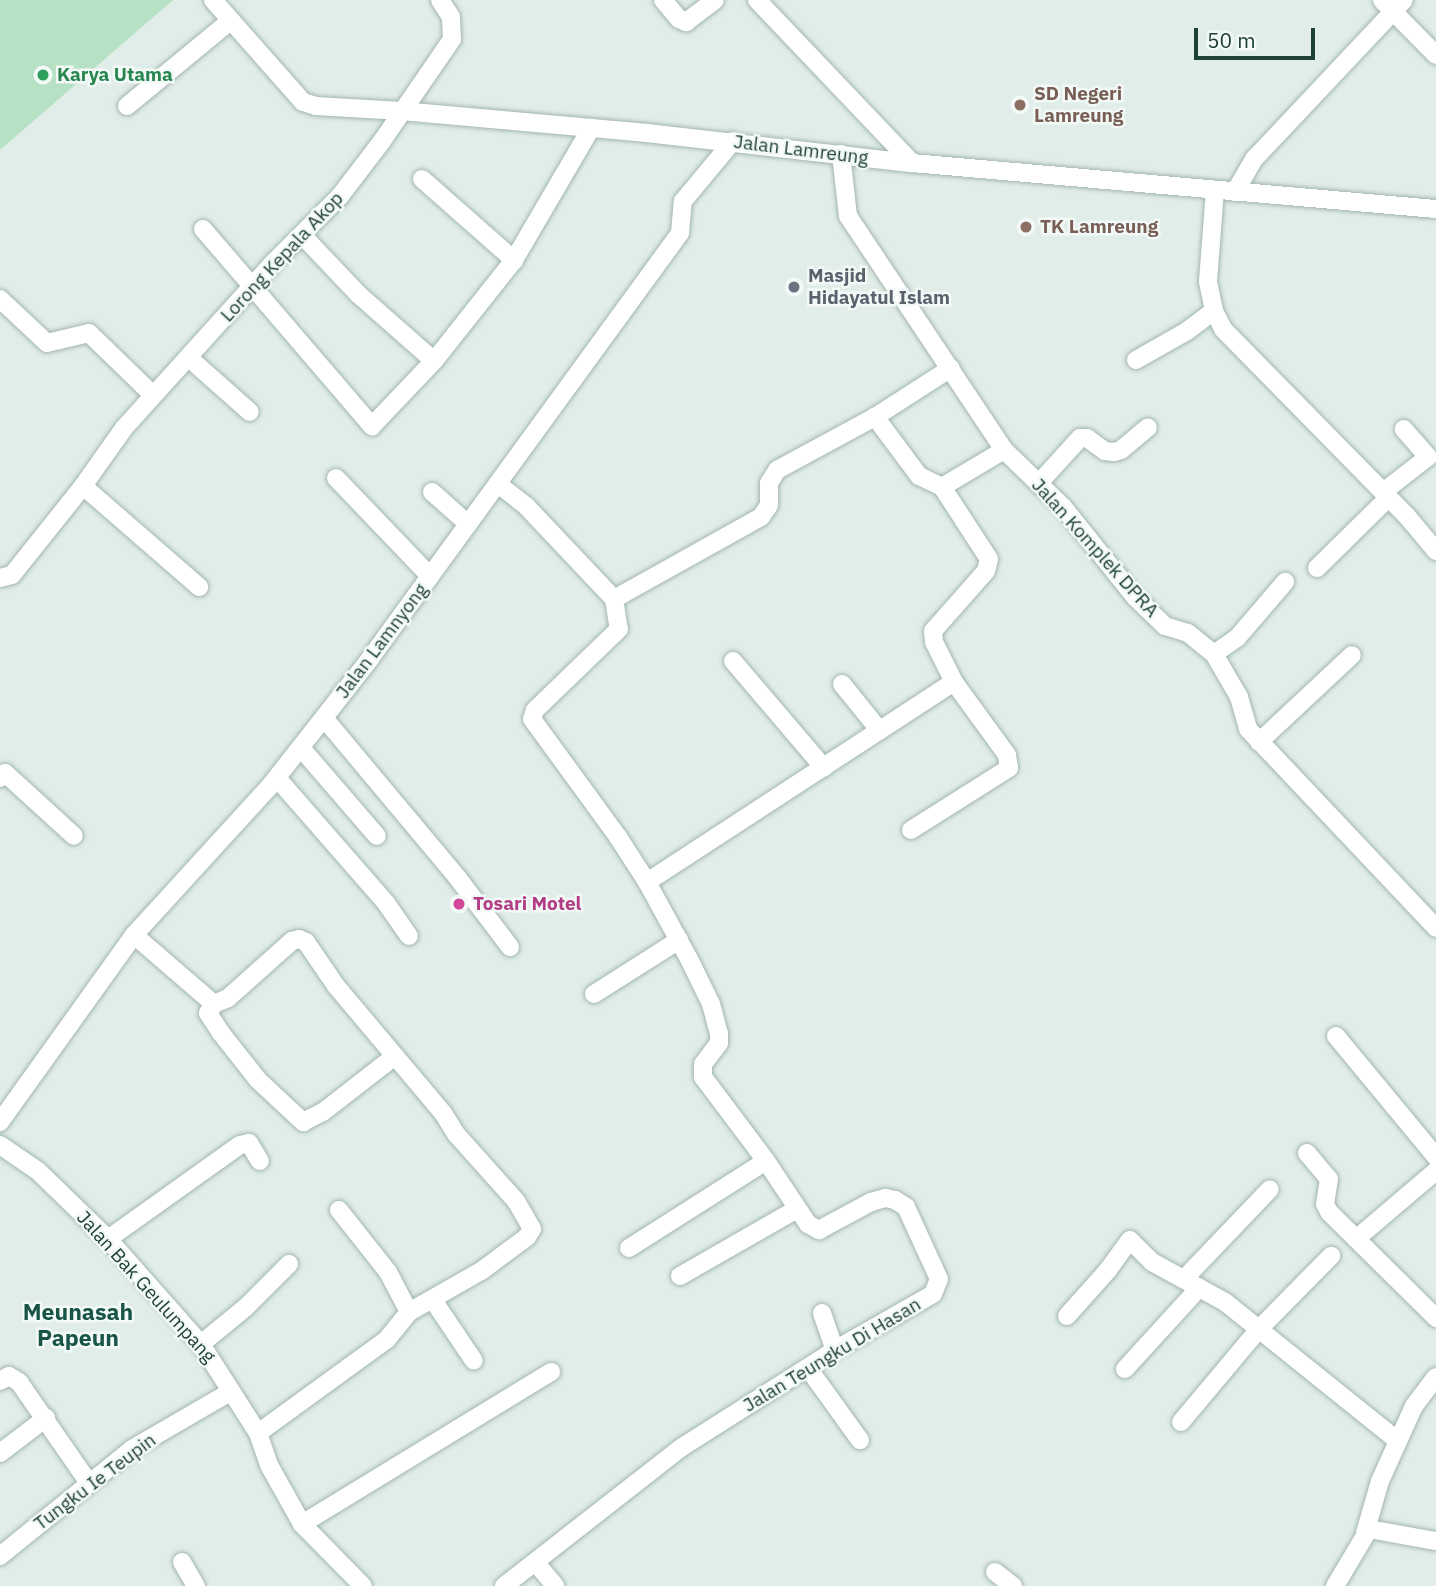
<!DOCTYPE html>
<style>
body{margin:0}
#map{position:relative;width:1436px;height:1586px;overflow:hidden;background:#e1ede8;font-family:"IBM Plex Sans",sans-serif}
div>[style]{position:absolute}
.green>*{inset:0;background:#b7e1c4}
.roads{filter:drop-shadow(0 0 2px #a3b6b0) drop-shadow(0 0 2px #a3b6b0)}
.minor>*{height:18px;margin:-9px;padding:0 9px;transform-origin:9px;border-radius:9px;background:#fff}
.dots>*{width:19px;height:19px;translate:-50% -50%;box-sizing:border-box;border:4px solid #f2f9f6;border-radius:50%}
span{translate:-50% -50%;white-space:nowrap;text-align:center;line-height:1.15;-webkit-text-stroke:5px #f2f9f6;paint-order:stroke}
.leisure-label{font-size:19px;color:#27864d;font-weight:700}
.left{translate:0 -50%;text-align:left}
.education-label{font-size:19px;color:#785e54;font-weight:700}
.street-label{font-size:19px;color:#1f4038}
.worship-label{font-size:19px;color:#5b616d;font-weight:700}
.hotel-label{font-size:19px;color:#b23c85;font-weight:700}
.quarter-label{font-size:23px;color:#185448;font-weight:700}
.scale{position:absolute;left:1194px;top:28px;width:121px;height:32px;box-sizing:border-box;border:4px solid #1f4038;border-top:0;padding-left:9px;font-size:21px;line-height:24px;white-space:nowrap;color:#1f4038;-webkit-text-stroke:5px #f2f9f6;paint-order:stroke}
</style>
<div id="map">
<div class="green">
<div style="clip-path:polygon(0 0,173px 0,0 150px)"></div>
</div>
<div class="roads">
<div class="minor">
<div style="left:213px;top:0;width:136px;rotate:48.6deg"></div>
<div style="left:303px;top:102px;width:14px;rotate:17deg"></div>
<div style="left:316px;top:106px;width:86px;rotate:3.3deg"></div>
<div style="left:402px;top:111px;width:246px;rotate:5.1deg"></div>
<div style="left:647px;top:133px;width:267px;rotate:6.5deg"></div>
<div style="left:912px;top:163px;width:526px;rotate:5.02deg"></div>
<div style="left:663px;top:0;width:25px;rotate:50deg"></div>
<div style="left:679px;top:19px;width:8px;rotate:23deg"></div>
<div style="left:686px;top:22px;width:36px;rotate:-37deg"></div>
<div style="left:757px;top:0;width:225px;rotate:46.4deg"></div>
<div style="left:1382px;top:0;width:77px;rotate:45.5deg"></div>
<div style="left:127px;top:106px;width:134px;rotate:-39.5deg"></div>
<div style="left:841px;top:154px;width:62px;rotate:83.6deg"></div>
<div style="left:848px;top:216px;width:281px;rotate:56.3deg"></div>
<div style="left:1004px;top:450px;width:82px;rotate:44deg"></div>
<div style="left:1063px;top:507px;width:117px;rotate:51.3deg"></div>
<div style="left:1136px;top:598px;width:40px;rotate:44deg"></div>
<div style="left:1165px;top:626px;width:24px;rotate:17deg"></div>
<div style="left:1188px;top:633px;width:33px;rotate:39deg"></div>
<div style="left:1214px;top:654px;width:50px;rotate:59.8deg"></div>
<div style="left:1239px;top:697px;width:33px;rotate:74deg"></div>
<div style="left:1248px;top:729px;width:274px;rotate:46.6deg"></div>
<div style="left:422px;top:179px;width:123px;rotate:41.4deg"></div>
<div style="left:1215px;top:190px;width:92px;rotate:94.4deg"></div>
<div style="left:1208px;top:282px;width:30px;rotate:78deg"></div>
<div style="left:1214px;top:311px;width:20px;rotate:63deg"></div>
<div style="left:1223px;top:329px;width:261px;rotate:45.5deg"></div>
<div style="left:1406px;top:515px;width:47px;rotate:50.2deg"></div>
<div style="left:1235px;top:192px;width:39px;rotate:-60deg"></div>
<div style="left:1255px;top:158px;width:217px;rotate:-46.7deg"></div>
<div style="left:203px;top:229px;width:260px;rotate:49.4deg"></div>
<div style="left:372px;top:426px;width:90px;rotate:-46.4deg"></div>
<div style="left:434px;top:361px;width:129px;rotate:-51.6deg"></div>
<div style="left:514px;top:260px;width:153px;rotate:-59.7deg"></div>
<div style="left:303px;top:236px;width:80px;rotate:46.5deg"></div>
<div style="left:358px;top:294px;width:101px;rotate:41.4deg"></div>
<div style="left:0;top:299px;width:64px;rotate:43.1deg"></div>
<div style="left:47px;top:343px;width:43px;rotate:-13.4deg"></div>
<div style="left:89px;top:333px;width:89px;rotate:44.1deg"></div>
<div style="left:189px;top:358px;width:81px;rotate:41.5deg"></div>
<div style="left:1136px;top:360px;width:59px;rotate:-29.6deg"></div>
<div style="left:1187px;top:331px;width:34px;rotate:-37deg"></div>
<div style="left:336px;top:478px;width:136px;rotate:46.2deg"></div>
<div style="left:1039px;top:483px;width:61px;rotate:-47.7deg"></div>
<div style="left:1080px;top:438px;width:7px"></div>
<div style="left:1087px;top:438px;width:22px;rotate:36deg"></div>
<div style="left:1105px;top:451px;width:9px;rotate:6deg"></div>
<div style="left:1114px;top:452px;width:7px;rotate:-16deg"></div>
<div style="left:1121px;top:450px;width:35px;rotate:-40deg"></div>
<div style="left:498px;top:484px;width:37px;rotate:38deg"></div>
<div style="left:527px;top:507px;width:127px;rotate:46.6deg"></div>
<div style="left:614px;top:599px;width:30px;rotate:81deg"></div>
<div style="left:619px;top:629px;width:117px;rotate:136deg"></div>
<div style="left:535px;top:710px;width:9px;rotate:108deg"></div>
<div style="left:532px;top:719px;width:146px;rotate:53.9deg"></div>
<div style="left:618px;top:837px;width:54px;rotate:57.2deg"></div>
<div style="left:647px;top:882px;width:88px;rotate:61.4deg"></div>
<div style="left:689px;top:959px;width:50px;rotate:63.9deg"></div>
<div style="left:711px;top:1004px;width:30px;rotate:75deg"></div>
<div style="left:719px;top:1033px;width:10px;rotate:90deg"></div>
<div style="left:719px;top:1043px;width:26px;rotate:127deg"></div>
<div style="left:703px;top:1064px;width:13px;rotate:90deg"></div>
<div style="left:703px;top:1077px;width:105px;rotate:53.1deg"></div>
<div style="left:766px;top:1161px;width:76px;rotate:56.3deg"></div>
<div style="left:808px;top:1224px;width:13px;rotate:29deg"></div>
<div style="left:819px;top:1230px;width:59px;rotate:-28.3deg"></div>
<div style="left:871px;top:1202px;width:15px;rotate:-16deg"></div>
<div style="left:885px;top:1198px;width:10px;rotate:11deg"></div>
<div style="left:895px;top:1200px;width:13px;rotate:32deg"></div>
<div style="left:906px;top:1207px;width:79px;rotate:65.4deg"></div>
<div style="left:939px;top:1279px;width:16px;rotate:112deg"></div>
<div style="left:933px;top:1294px;width:113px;rotate:150.3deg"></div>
<div style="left:835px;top:1350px;width:181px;rotate:147.6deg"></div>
<div style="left:682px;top:1447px;width:226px;rotate:142deg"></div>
<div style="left:83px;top:486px;width:154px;rotate:41deg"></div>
<div style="left:942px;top:487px;width:72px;rotate:-30.8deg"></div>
<div style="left:432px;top:492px;width:48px;rotate:41.6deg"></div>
<div style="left:1383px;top:492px;width:57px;rotate:-37.9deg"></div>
<div style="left:1428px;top:457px;width:37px;rotate:-131deg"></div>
<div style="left:1317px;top:568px;width:100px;rotate:-44.6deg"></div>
<div style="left:0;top:578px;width:12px;rotate:-14deg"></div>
<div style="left:12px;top:575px;width:114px;rotate:-51.4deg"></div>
<div style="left:83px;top:486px;width:71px;rotate:-54.7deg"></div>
<div style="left:124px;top:428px;width:222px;rotate:-47.9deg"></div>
<div style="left:273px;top:263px;width:95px;rotate:-45deg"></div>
<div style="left:340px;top:196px;width:69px;rotate:-52.6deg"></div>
<div style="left:382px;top:141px;width:124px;rotate:-55.5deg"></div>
<div style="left:452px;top:39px;width:22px;rotate:-93deg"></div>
<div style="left:451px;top:17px;width:20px;rotate:-123deg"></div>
<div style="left:614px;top:599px;width:168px;rotate:-29.2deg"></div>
<div style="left:761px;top:517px;width:14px;rotate:-56deg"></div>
<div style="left:769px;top:505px;width:22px;rotate:-90deg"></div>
<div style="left:769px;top:483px;width:15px;rotate:-58deg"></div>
<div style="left:777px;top:470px;width:111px;rotate:-28.4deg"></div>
<div style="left:875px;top:417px;width:90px;rotate:-32.8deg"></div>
<div style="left:1214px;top:654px;width:28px;rotate:-35deg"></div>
<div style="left:1237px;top:638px;width:74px;rotate:-49.4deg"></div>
<div style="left:733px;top:661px;width:140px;rotate:49.6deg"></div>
<div style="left:842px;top:684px;width:60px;rotate:51deg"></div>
<div style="left:324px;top:718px;width:207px;rotate:50.1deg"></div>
<div style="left:457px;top:877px;width:88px;rotate:52.9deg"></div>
<div style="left:1259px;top:742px;width:127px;rotate:-43.1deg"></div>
<div style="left:301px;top:748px;width:116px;rotate:49.2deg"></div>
<div style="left:0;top:778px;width:7px;rotate:-45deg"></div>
<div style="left:5px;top:773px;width:93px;rotate:42.4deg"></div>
<div style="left:277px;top:778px;width:166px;rotate:48.9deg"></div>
<div style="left:386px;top:903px;width:40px;rotate:55.1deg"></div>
<div style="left:911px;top:830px;width:116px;rotate:-32.3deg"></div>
<div style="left:1009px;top:768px;width:13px;rotate:-99deg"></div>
<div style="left:1007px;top:755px;width:90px;rotate:-126deg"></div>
<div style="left:647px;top:882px;width:366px;rotate:-33.1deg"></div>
<div style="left:954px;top:682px;width:45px;rotate:-116.6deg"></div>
<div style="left:934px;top:642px;width:11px;rotate:-95deg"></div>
<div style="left:933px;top:631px;width:80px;rotate:-48.5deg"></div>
<div style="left:986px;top:571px;width:12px;rotate:-76deg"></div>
<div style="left:989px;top:559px;width:86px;rotate:-123.1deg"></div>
<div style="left:942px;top:487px;width:25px;rotate:-154deg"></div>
<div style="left:919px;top:476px;width:74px;rotate:-126.7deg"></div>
<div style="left:134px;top:935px;width:106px;rotate:40.8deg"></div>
<div style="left:214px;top:1004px;width:15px;rotate:-23deg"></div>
<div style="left:228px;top:998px;width:86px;rotate:-41.7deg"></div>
<div style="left:292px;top:941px;width:7px;rotate:-16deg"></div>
<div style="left:299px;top:939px;width:8px;rotate:23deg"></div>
<div style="left:306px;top:942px;width:53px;rotate:55.7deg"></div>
<div style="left:336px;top:986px;width:166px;rotate:49.9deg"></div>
<div style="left:443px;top:1113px;width:25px;rotate:58deg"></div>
<div style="left:456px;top:1134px;width:90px;rotate:48.2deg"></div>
<div style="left:516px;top:1201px;width:32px;rotate:60deg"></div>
<div style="left:532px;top:1229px;width:9px;rotate:122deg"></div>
<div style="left:527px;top:1237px;width:57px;rotate:143.5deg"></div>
<div style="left:481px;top:1271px;width:83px;rotate:150.3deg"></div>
<div style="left:409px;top:1312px;width:36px;rotate:129deg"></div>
<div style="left:386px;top:1340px;width:158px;rotate:144deg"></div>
<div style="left:594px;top:994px;width:101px;rotate:-32.4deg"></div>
<div style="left:214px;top:1004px;width:11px;rotate:124deg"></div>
<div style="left:208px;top:1013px;width:24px;rotate:57deg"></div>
<div style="left:221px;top:1033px;width:60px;rotate:51.8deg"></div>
<div style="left:258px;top:1080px;width:62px;rotate:43deg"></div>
<div style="left:303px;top:1122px;width:22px;rotate:-27deg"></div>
<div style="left:323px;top:1112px;width:91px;rotate:-37.9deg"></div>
<div style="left:1336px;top:1036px;width:157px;rotate:50.4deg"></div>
<div style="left:0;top:1122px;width:230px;rotate:-54.4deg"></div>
<div style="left:134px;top:935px;width:202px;rotate:-47.6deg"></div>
<div style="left:270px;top:786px;width:160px;rotate:-51.8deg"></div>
<div style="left:369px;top:660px;width:528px;rotate:-53.93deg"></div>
<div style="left:680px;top:233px;width:32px;rotate:-85deg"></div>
<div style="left:683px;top:201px;width:78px;rotate:-50.2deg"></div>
<div style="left:0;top:1145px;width:46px;rotate:34.4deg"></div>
<div style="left:38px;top:1171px;width:98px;rotate:44.2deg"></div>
<div style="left:108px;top:1239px;width:140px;rotate:48.5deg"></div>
<div style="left:201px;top:1344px;width:106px;rotate:57.4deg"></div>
<div style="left:258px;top:1433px;width:34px;rotate:71deg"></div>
<div style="left:269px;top:1465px;width:68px;rotate:60.8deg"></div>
<div style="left:302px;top:1524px;width:87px;rotate:45.5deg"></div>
<div style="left:1307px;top:1153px;width:34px;rotate:50deg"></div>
<div style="left:1329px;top:1179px;width:25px;rotate:99deg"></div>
<div style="left:1325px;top:1204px;width:9px;rotate:63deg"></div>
<div style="left:1329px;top:1212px;width:151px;rotate:44.7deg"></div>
<div style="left:339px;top:1210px;width:79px;rotate:51.7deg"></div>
<div style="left:388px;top:1272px;width:45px;rotate:62.3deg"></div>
<div style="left:108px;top:1239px;width:162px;rotate:-35.5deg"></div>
<div style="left:240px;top:1145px;width:9px;rotate:-13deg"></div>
<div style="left:249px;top:1143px;width:21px;rotate:59deg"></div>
<div style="left:1356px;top:1239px;width:105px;rotate:-40.4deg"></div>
<div style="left:629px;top:1248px;width:162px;rotate:-32.4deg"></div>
<div style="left:680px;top:1276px;width:135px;rotate:-29.8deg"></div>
<div style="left:1184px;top:1279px;width:124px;rotate:-46.3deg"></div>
<div style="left:433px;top:1300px;width:73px;rotate:56.1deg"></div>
<div style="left:822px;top:1313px;width:39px;rotate:71deg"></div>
<div style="left:1067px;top:1316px;width:62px;rotate:-48.3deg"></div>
<div style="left:1108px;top:1270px;width:37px;rotate:-54deg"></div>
<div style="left:1130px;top:1240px;width:31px;rotate:45deg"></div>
<div style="left:1152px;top:1262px;width:83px;rotate:28.7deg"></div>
<div style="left:1225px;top:1302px;width:222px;rotate:38.8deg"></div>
<div style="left:201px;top:1344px;width:58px;rotate:-39.4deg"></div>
<div style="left:246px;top:1307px;width:61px;rotate:-45deg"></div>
<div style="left:808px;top:1368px;width:89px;rotate:54.2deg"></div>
<div style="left:1125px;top:1369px;width:110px;rotate:-47.6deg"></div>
<div style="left:0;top:1381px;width:10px;rotate:-29deg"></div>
<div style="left:9px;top:1376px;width:12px;rotate:31deg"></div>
<div style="left:19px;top:1382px;width:123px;rotate:55.3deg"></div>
<div style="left:1181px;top:1422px;width:121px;rotate:-50deg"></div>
<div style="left:1259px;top:1329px;width:103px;rotate:-45.4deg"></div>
<div style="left:0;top:1453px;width:58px;rotate:-37.3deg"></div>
<div style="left:302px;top:1524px;width:292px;rotate:-31.4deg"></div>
<div style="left:1365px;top:1533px;width:54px;rotate:-73.9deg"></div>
<div style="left:1380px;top:1481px;width:82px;rotate:-65.6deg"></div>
<div style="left:1414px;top:1406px;width:36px;rotate:-53deg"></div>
<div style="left:0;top:1556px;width:170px;rotate:-39deg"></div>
<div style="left:132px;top:1449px;width:113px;rotate:-30.2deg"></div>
<div style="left:182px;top:1562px;width:28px;rotate:60deg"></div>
<div style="left:536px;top:1563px;width:30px;rotate:50deg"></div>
<div style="left:995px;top:1572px;width:23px;rotate:38deg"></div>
<div style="left:1335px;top:1586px;width:66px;rotate:-59.2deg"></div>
<div style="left:1369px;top:1529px;width:68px;rotate:10.2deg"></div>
</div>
</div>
<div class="dots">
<div style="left:43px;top:75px;background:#2e9e5b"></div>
<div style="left:1020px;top:105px;background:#8d6e63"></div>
<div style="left:1026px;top:227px;background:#8d6e63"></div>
<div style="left:794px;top:287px;background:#6b7280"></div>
<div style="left:459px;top:904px;background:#d1479c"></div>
</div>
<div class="leisure-label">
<span class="left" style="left:57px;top:75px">Karya Utama</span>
</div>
<div class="education-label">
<span class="left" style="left:1034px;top:105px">SD Negeri<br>Lamreung</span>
<span class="left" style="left:1040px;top:227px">TK Lamreung</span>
</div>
<div class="street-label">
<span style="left:801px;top:150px;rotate:7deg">Jalan Lamreung</span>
<span style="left:282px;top:257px;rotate:-47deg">Lorong Kepala Akop</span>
<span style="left:1095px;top:548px;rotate:48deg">Jalan Komplek DPRA</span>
<span style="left:382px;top:641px;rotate:-53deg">Jalan Lamnyong</span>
<span style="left:146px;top:1287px;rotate:48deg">Jalan Bak Geulumpang</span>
<span style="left:832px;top:1355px;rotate:-31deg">Jalan Teungku Di Hasan</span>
<span style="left:95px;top:1482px;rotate:-37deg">Tungku Ie Teupin</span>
</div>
<div class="worship-label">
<span class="left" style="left:808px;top:287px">Masjid<br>Hidayatul Islam</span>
</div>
<div class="hotel-label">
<span class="left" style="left:473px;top:904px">Tosari Motel</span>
</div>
<div class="quarter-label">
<span style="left:78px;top:1324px">Meunasah<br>Papeun</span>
</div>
<div class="scale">50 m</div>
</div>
